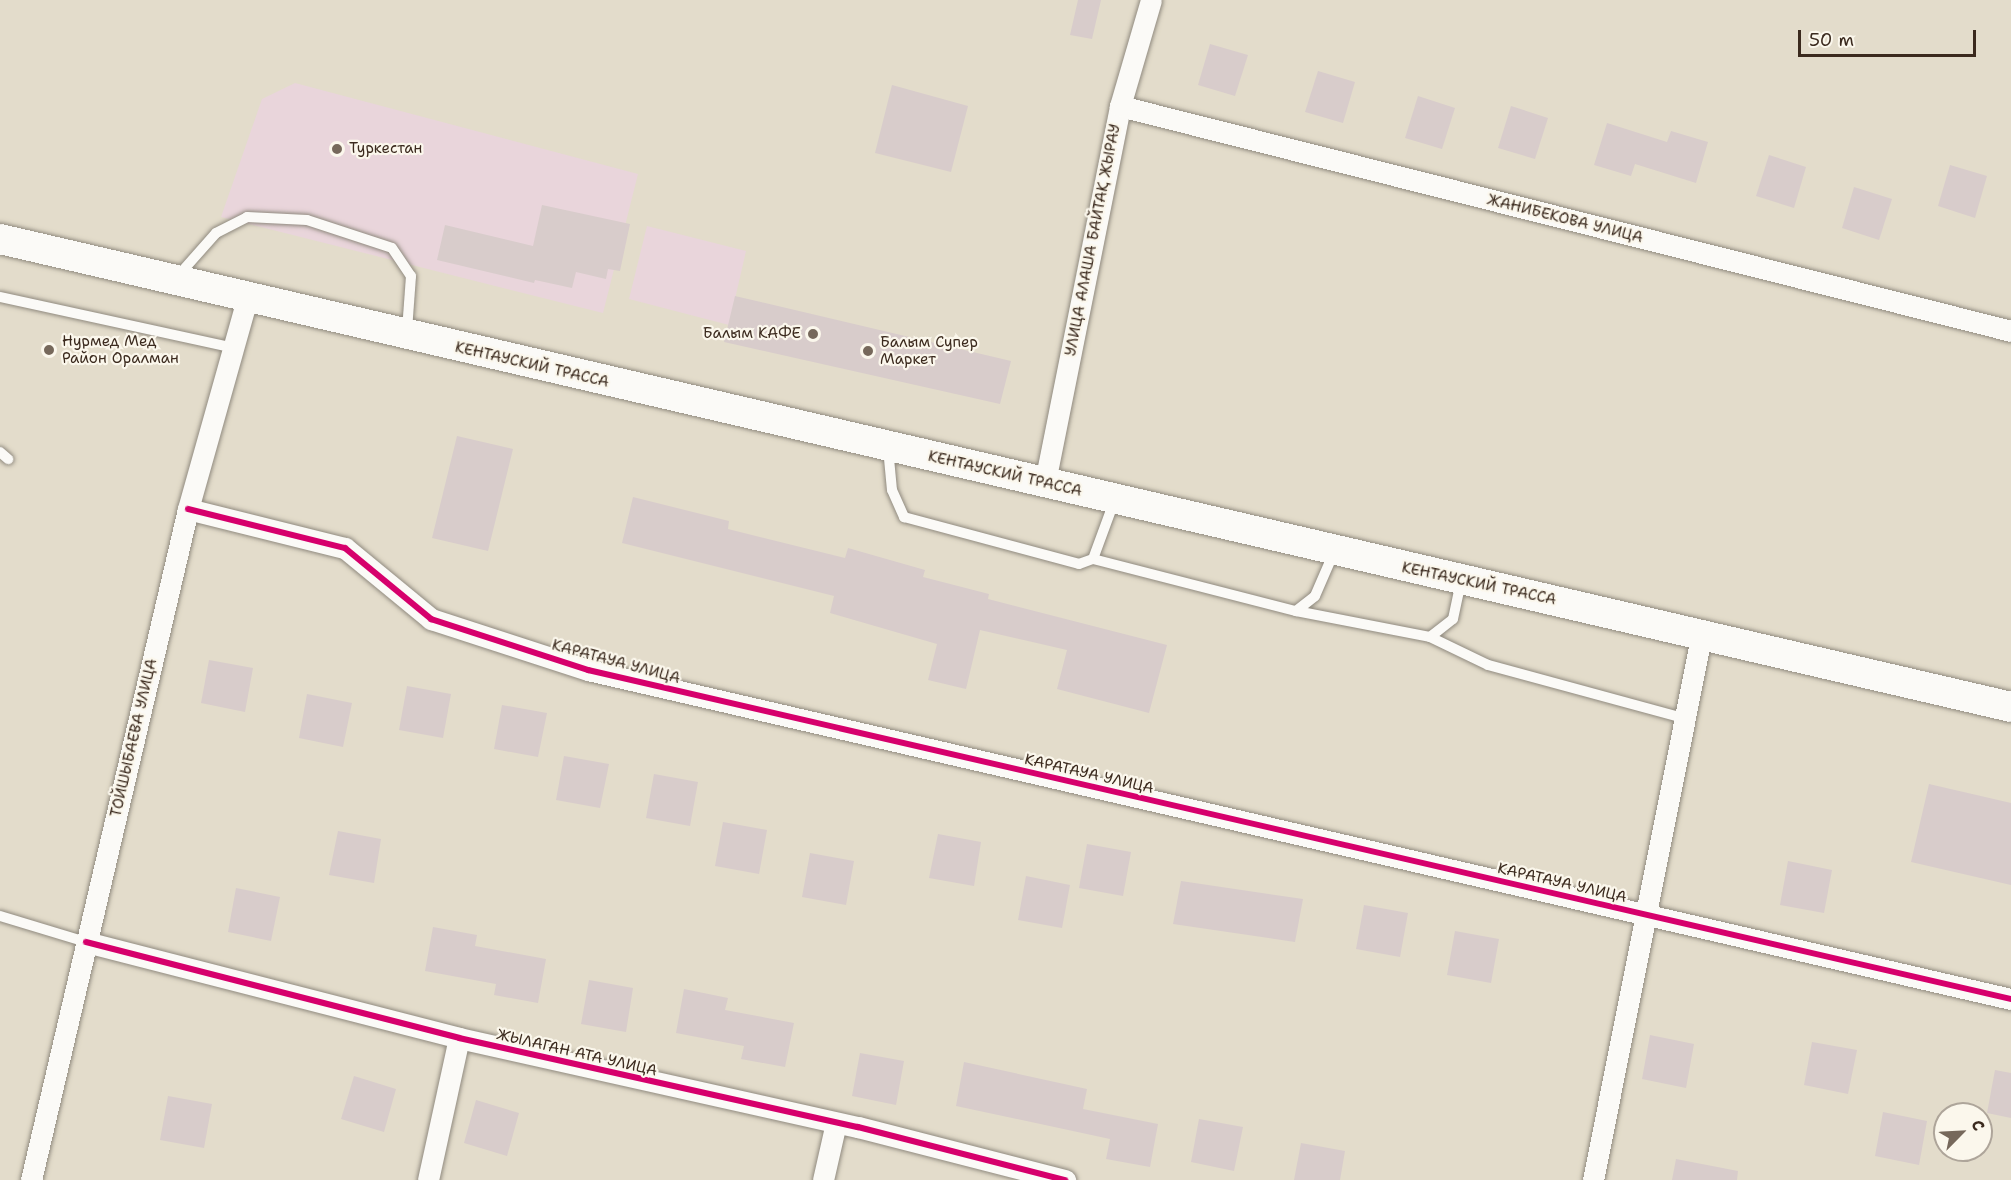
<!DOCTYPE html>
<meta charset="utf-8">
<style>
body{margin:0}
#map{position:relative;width:2011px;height:1180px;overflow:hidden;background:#e3dccb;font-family:"Shantell Sans",sans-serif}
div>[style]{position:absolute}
.built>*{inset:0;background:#e9d5db}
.building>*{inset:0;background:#d8cccb}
.roads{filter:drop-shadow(0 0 2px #908a7f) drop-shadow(0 0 2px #908a7f)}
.service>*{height:10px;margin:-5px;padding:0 5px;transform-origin:5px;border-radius:5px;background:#fbfaf7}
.minor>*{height:21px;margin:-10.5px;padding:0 10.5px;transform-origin:10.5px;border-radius:10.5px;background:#fbfaf7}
.secondary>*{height:30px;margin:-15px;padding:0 15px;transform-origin:15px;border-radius:15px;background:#fbfaf7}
.cycleway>*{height:6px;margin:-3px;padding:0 3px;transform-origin:3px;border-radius:3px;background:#d6006c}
.dots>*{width:16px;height:16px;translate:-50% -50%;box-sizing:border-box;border:3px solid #fbf7ec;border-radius:50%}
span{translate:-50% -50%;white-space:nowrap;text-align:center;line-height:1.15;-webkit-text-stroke:4.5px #fbf7ec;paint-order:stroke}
.poi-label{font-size:15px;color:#3b2a1e}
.left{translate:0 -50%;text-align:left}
.right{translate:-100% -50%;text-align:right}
.street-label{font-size:15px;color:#3b2a1e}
.north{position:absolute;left:1933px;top:1102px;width:60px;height:60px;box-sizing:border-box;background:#fbf7ec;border:2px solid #aea59a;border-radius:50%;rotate:66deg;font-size:16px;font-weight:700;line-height:24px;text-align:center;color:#3b2a1e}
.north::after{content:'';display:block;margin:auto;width:21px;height:27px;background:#76685b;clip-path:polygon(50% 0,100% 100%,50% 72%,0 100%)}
.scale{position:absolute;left:1798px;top:30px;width:178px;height:27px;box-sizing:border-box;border:3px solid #3b2a1e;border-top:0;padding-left:8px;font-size:18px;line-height:21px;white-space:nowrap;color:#3b2a1e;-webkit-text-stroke:4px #fbf7ec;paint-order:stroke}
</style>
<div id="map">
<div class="built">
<div style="clip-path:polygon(295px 83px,638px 174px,603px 313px,221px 217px,262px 99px)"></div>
<div style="clip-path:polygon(647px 226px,746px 251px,729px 325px,629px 299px)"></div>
</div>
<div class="building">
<div style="clip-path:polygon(1078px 0,1101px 0,1092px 39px,1070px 35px)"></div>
<div style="clip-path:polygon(1210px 44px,1248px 55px,1235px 96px,1198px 85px)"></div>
<div style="clip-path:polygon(1318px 71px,1355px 82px,1343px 123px,1305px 112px)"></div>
<div style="clip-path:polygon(892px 85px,968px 106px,951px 172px,875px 153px)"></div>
<div style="clip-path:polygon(1418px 96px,1455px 108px,1442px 149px,1405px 138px)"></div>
<div style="clip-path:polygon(1511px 106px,1548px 118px,1535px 159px,1498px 148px)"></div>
<div style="clip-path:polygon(1607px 123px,1667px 142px,1671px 131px,1708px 142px,1696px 183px,1635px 164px,1631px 176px,1594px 165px)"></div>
<div style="clip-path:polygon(1769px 155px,1806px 167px,1794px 208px,1756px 196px)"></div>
<div style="clip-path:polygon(1950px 165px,1987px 176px,1975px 218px,1938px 206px)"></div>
<div style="clip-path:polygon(1854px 187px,1892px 199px,1879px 240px,1842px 228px)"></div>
<div style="clip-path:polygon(542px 205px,630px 224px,620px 271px,608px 269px,606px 279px,576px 272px,572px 288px,535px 280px,534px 283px,437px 260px,445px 225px,533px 246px)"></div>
<div style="clip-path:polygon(735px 296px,1011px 361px,1000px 404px,724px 342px)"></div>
<div style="clip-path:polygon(457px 436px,513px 449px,488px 551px,432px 538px)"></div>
<div style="clip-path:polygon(633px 497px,729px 521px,728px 529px,845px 558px,848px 548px,925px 570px,923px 577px,989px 594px,988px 599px,1167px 645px,1149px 713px,1057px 689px,1067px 650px,980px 630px,966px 689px,928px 680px,937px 644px,830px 613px,834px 596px,622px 543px)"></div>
<div style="clip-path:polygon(209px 660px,253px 668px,245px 712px,201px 703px)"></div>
<div style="clip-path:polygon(407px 686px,451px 694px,443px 738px,399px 730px)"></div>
<div style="clip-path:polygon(307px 694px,352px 703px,343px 747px,299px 738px)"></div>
<div style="clip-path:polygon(502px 705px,547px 713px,538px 757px,494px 749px)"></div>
<div style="clip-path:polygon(564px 756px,609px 764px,600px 808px,556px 800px)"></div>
<div style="clip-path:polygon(654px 774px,698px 782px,690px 826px,646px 818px)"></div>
<div style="clip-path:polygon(1929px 784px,2011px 803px,2011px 885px,1911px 862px)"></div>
<div style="clip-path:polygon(723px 822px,767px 830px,759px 874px,715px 866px)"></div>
<div style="clip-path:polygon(338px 831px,381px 839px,374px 883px,329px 875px)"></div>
<div style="clip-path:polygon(938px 834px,981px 842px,974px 886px,929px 878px)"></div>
<div style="clip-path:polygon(1087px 844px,1131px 852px,1123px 896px,1079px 888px)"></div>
<div style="clip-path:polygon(810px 853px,854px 861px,846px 905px,802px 897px)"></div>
<div style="clip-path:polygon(1788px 861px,1832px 870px,1824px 913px,1780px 905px)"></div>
<div style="clip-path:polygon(1026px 876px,1070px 885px,1062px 928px,1018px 920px)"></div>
<div style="clip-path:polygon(1181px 881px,1303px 899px,1295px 942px,1173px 924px)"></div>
<div style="clip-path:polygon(236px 888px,280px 897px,271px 941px,228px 932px)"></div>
<div style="clip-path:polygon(1364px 905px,1408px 913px,1400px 957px,1356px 949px)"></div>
<div style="clip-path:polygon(433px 927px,477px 935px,475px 946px,546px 959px,538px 1003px,494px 995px,496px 984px,425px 971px)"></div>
<div style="clip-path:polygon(1455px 931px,1499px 939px,1491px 983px,1447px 975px)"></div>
<div style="clip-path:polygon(589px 980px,633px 988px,626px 1032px,581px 1024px)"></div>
<div style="clip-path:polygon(684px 989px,728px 998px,725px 1010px,794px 1023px,785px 1067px,741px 1059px,744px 1046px,676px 1033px)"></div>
<div style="clip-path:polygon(1650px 1035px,1694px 1044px,1686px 1088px,1642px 1079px)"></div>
<div style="clip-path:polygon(1812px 1042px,1857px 1050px,1848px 1094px,1804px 1085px)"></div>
<div style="clip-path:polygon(860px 1053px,904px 1061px,896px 1105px,852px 1096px)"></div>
<div style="clip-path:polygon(964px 1062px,1087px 1089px,1083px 1109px,1158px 1124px,1150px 1167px,1106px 1159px,1110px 1139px,956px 1106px)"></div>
<div style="clip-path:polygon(1995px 1070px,2011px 1073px,2011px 1118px,1987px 1113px)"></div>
<div style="clip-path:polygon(354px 1076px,396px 1089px,384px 1132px,341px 1119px)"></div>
<div style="clip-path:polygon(168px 1096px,212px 1104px,204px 1148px,160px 1140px)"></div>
<div style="clip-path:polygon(476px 1100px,519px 1113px,507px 1156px,464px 1143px)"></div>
<div style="clip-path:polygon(1883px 1112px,1927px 1121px,1919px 1165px,1875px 1156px)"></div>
<div style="clip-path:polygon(1199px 1119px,1243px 1127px,1234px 1171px,1191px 1162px)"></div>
<div style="clip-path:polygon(1301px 1143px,1345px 1151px,1340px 1180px,1294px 1180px)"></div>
<div style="clip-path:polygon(1676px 1159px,1738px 1171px,1737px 1180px,1672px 1180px)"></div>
</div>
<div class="roads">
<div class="service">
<div style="left:177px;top:277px;width:59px;rotate:-48.4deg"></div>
<div style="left:216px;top:233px;width:35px;rotate:-27deg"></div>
<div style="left:247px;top:217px;width:60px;rotate:2.9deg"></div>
<div style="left:307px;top:220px;width:89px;rotate:18.2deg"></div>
<div style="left:392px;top:248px;width:34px;rotate:56deg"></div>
<div style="left:411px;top:276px;width:55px;rotate:94.2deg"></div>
<div style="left:0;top:297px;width:239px;rotate:12.3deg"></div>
<div style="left:888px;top:448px;width:42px;rotate:84.6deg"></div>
<div style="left:892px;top:490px;width:30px;rotate:66deg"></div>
<div style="left:904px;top:517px;width:181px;rotate:15deg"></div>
<div style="left:1079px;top:564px;width:15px;rotate:-20deg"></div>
<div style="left:1093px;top:559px;width:61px;rotate:-69.8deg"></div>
<div style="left:0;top:452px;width:11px;rotate:41deg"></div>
<div style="left:1093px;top:559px;width:210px;rotate:14.4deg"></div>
<div style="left:1296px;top:611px;width:136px;rotate:11deg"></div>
<div style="left:1430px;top:637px;width:64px;rotate:25.8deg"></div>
<div style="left:1488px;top:665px;width:202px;rotate:15.2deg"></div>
<div style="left:1296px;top:611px;width:24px;rotate:-38deg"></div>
<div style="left:1315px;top:596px;width:48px;rotate:-66.6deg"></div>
<div style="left:1430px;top:637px;width:29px;rotate:-38deg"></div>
<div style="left:1453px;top:619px;width:39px;rotate:-78deg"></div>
<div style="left:0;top:916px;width:90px;rotate:16.8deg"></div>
</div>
<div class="minor">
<div style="left:1120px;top:106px;width:919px;rotate:14.17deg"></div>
<div style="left:1045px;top:482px;width:383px;rotate:-78.7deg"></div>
<div style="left:1120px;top:106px;width:110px;rotate:-73.7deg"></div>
<div style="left:188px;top:509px;width:162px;rotate:14deg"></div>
<div style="left:345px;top:548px;width:112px;rotate:39.5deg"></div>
<div style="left:431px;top:619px;width:165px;rotate:18deg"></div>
<div style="left:588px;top:670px;width:1461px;rotate:13.02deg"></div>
<div style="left:86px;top:942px;width:385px;rotate:14.4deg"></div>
<div style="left:459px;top:1038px;width:409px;rotate:12.6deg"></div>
<div style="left:858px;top:1127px;width:214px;rotate:14.4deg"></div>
<div style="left:31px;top:1180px;width:689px;rotate:-76.83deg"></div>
<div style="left:188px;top:509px;width:218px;rotate:-74.3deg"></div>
<div style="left:428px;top:1180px;width:145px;rotate:-77.7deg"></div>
<div style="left:823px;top:1180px;width:58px;rotate:-77.2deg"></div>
<div style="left:1593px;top:1180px;width:559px;rotate:-78.75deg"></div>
</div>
<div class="secondary">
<div style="left:0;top:239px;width:2065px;rotate:13.1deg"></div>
</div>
</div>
<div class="cycleway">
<div style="left:188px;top:509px;width:162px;rotate:14deg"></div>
<div style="left:345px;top:548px;width:112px;rotate:39.5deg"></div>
<div style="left:431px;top:619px;width:165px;rotate:18deg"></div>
<div style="left:588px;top:670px;width:1461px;rotate:13.02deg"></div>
<div style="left:86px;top:942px;width:385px;rotate:14.4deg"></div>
<div style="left:459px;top:1038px;width:409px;rotate:12.6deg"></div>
<div style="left:858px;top:1127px;width:214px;rotate:14.4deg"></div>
</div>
<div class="dots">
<div style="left:337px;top:149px;background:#76685b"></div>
<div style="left:813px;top:334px;background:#76685b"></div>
<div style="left:49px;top:350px;background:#76685b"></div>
<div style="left:868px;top:351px;background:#76685b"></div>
</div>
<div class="poi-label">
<span class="left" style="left:349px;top:149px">Туркестан</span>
<span class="right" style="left:801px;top:334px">Балым КАФЕ</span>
<span class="left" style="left:62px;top:350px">Нурмед Мед<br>Район Оралман</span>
<span class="left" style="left:880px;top:351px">Балым Супер<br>Маркет</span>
</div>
<div class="street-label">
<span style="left:1565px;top:219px;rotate:14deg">ЖАНИБЕКОВА УЛИЦА</span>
<span style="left:1093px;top:240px;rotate:-79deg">УЛИЦА АЛАША БАЙТАҚ ЖЫРАУ</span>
<span style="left:532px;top:365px;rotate:13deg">КЕНТАУСКИЙ ТРАССА</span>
<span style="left:1005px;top:474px;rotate:13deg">КЕНТАУСКИЙ ТРАССА</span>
<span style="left:1479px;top:584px;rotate:12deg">КЕНТАУСКИЙ ТРАССА</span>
<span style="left:616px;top:662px;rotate:15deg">КАРАТАУА УЛИЦА</span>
<span style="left:134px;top:738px;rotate:-77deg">ТОЙШЫБАЕВА УЛИЦА</span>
<span style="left:1089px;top:774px;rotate:13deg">КАРАТАУА УЛИЦА</span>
<span style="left:1562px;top:883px;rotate:13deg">КАРАТАУА УЛИЦА</span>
<span style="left:577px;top:1053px;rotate:13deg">ЖЫЛАГАН АТА УЛИЦА</span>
</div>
<div class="north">С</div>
<div class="scale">50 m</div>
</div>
